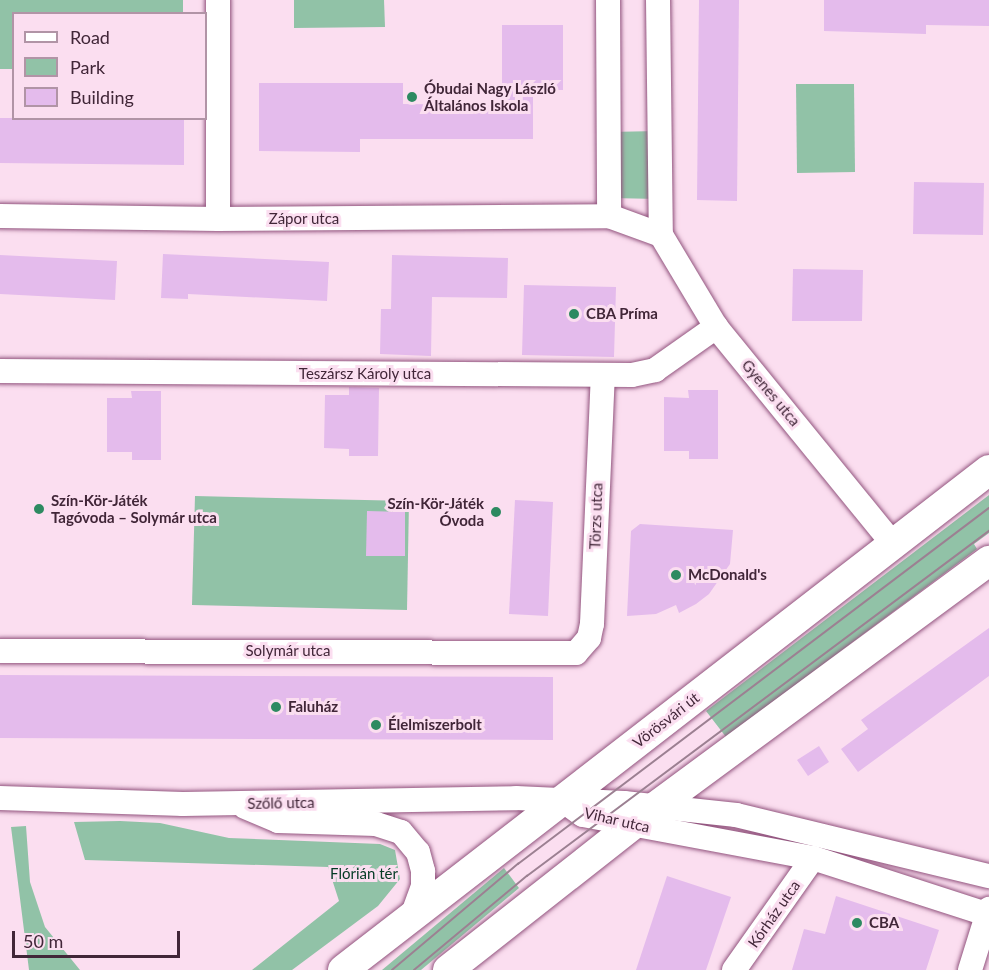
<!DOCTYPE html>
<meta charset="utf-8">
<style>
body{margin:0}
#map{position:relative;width:989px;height:970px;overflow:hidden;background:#fbdef0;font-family:Lato,sans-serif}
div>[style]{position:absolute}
.green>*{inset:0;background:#91c2a7}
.building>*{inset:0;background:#e4bbec}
.roads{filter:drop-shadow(0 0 2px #92547e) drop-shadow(0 0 2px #92547e)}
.minor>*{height:24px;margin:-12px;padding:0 12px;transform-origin:12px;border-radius:12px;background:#fff}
.major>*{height:30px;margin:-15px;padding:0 15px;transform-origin:15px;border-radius:15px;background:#fff}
.tram>*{height:1.5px;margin:-0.75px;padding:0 0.75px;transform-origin:0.75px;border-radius:0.75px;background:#9c8092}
.dots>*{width:16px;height:16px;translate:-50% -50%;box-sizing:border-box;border:3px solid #fbdef0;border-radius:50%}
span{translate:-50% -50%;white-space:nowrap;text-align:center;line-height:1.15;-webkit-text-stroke:6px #fbdef0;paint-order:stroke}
.poi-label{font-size:15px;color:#412638;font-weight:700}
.left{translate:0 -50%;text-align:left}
.right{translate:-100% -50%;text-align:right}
.street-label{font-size:15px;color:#412638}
.park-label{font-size:15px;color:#033a24}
.legend{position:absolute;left:12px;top:12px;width:195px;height:108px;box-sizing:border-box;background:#fbdef0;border:2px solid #b194a6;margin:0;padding:8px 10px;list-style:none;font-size:18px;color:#412638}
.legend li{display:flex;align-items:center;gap:12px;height:30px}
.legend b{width:30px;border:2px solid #b194a6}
.scale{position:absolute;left:12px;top:931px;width:168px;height:27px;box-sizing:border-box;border:3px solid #412638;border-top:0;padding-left:8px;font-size:18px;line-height:21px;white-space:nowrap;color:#412638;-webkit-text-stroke:4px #fbdef0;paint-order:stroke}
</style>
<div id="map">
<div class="green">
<div style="clip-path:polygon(0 0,183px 0,183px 13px,14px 14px,13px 69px,0 69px)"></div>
<div style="clip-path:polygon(294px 0,384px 0,385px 27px,294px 28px)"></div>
<div style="clip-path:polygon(796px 84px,854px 84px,855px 172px,797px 173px)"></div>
<div style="clip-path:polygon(659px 131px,660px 199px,609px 198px,608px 132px)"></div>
<div style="clip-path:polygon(989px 495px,989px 533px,974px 544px,977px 549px,726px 737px,706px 711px)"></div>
<div style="clip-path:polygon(195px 496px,409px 501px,407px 610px,192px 605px)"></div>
<div style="clip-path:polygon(120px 821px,160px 823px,229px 838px,380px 844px,395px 850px,400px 879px,378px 906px,292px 970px,252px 970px,339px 901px,328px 867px,85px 860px,74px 822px)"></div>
<div style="clip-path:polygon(26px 826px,30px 882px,45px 927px,80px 970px,29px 970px,11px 827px)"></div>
<div style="clip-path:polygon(504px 868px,519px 888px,421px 970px,382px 970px)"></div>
</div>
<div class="building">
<div style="clip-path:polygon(699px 0,739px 0,737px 201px,697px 200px)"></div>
<div style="clip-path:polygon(824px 0,989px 0,989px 26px,926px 25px,926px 34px,824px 31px)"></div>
<div style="clip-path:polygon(502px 25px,563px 25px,563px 90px,533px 90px,533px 139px,360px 139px,360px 152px,259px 151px,259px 83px,403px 83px,403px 104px,502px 105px)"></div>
<div style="clip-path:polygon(0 118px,184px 118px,184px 165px,0 163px)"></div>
<div style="clip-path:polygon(914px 182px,984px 183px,983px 235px,913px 234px)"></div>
<div style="clip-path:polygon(163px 254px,329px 262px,327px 301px,188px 294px,188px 299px,161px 298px)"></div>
<div style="clip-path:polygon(0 255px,117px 261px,115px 300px,0 294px)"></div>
<div style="clip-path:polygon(392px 255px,508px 258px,507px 298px,432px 297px,431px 356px,380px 354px,381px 309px,391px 309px)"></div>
<div style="clip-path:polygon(793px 269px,863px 270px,862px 321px,792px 321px)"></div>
<div style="clip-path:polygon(524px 285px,616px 287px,614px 357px,522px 355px)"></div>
<div style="clip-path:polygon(349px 387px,379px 388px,378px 456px,349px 456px,349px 449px,324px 448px,325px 395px,349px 395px)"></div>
<div style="clip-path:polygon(688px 390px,718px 390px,718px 459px,689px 459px,689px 451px,664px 451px,664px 397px,689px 398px)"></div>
<div style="clip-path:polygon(131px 391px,161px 391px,161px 460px,132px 460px,132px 452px,107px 452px,107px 398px,132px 398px)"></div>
<div style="clip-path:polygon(515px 500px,553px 502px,548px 616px,509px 614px)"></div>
<div style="clip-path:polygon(367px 511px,405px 512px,405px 556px,366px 556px)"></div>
<div style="clip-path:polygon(640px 524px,733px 530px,730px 564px,709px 594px,696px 604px,679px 613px,676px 605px,656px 614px,627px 616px,631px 531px)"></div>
<div style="clip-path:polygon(989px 628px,989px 676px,858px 772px,841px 749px,868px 729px,861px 720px)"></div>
<div style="clip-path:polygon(0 675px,553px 677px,553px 740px,0 738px)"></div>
<div style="clip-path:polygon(819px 746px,829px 762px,808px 776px,797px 760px)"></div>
<div style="clip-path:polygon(667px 876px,731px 897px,706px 970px,636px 970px)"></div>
<div style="clip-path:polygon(836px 896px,939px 930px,926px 970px,792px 970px,804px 929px,825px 934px)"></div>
</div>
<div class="roads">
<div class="minor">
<div style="left:218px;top:0;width:219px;rotate:90deg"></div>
<div style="left:608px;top:0;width:216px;rotate:89.7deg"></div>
<div style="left:658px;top:0;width:235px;rotate:89.3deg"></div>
<div style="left:661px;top:235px;width:107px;rotate:59.1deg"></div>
<div style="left:716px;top:327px;width:279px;rotate:50.8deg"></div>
<div style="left:0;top:216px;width:218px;rotate:0.8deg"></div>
<div style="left:218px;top:219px;width:391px;rotate:-0.4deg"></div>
<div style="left:609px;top:216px;width:55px;rotate:20.1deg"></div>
<div style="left:0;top:371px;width:632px;rotate:0.36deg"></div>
<div style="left:632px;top:375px;width:24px;rotate:-12deg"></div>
<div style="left:655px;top:370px;width:75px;rotate:-35.2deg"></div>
<div style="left:0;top:651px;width:576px;rotate:0.2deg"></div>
<div style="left:576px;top:653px;width:20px;rotate:-49deg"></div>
<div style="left:589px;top:638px;width:14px;rotate:-78deg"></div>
<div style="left:592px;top:624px;width:249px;rotate:-87.5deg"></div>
<div style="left:0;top:798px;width:183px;rotate:1.9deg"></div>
<div style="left:183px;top:804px;width:333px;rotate:-1deg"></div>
<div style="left:516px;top:798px;width:108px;rotate:2.7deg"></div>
<div style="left:624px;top:803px;width:113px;rotate:6.1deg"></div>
<div style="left:736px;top:815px;width:260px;rotate:13.6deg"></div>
<div style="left:569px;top:805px;width:17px;rotate:36deg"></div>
<div style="left:583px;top:815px;width:234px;rotate:10.6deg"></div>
<div style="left:813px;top:858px;width:185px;rotate:17.9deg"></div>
<div style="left:245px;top:807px;width:36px;rotate:23deg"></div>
<div style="left:278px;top:821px;width:98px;rotate:1.8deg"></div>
<div style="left:376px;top:824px;width:26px;rotate:18deg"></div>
<div style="left:401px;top:832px;width:26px;rotate:50deg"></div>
<div style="left:418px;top:852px;width:20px;rotate:75deg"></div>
<div style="left:423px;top:871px;width:15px;rotate:90deg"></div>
<div style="left:423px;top:886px;width:32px;rotate:110deg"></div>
<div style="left:734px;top:970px;width:137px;rotate:-54.8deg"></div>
<div style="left:970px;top:970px;width:64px;rotate:-72.7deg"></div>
</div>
<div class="major">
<div style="left:343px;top:970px;width:817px;rotate:-37.74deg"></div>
<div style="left:448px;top:970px;width:263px;rotate:-38.2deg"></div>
<div style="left:655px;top:807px;width:415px;rotate:-36.4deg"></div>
</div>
</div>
<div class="tram">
<div style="left:392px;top:970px;width:165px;rotate:-40.1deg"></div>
<div style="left:518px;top:864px;width:590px;rotate:-37.08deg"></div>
<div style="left:414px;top:970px;width:147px;rotate:-39.8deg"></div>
<div style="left:527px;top:876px;width:577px;rotate:-36.75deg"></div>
</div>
<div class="dots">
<div style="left:412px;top:97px;background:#2d8a61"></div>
<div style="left:574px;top:314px;background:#2d8a61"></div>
<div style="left:39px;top:509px;background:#2d8a61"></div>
<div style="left:496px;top:512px;background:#2d8a61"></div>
<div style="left:676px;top:575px;background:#2d8a61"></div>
<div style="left:276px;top:707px;background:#2d8a61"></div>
<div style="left:376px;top:725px;background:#2d8a61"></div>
<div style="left:857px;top:923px;background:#2d8a61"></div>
</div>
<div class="poi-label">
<span class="left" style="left:424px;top:97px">Óbudai Nagy László<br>Általános Iskola</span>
<span class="left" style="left:586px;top:314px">CBA Príma</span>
<span class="left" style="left:51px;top:509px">Szín-Kör-Játék<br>Tagóvoda – Solymár utca</span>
<span class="right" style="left:484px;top:512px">Szín-Kör-Játék<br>Óvoda</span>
<span class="left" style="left:688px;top:575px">McDonald's</span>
<span class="left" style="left:288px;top:707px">Faluház</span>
<span class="left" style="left:388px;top:725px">Élelmiszerbolt</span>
<span class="left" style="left:869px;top:923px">CBA</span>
</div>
<div class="street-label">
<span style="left:304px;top:219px">Zápor utca</span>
<span style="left:365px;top:374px">Teszársz Károly utca</span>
<span style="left:771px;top:393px;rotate:50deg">Gyenes utca</span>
<span style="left:596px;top:516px;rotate:-88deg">Törzs utca</span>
<span style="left:288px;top:651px">Solymár utca</span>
<span style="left:666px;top:720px;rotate:-38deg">Vörösvári út</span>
<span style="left:281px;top:803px;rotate:-1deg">Szőlő utca</span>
<span style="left:617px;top:820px;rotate:13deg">Vihar utca</span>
<span style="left:774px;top:914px;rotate:-55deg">Kórház utca</span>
</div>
<div class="park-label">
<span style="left:364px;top:874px">Flórián tér</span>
</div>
<ul class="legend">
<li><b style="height:8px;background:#fff"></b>Road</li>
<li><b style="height:16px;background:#91c2a7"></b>Park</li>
<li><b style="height:16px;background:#e4bbec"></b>Building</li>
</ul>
<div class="scale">50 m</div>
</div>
